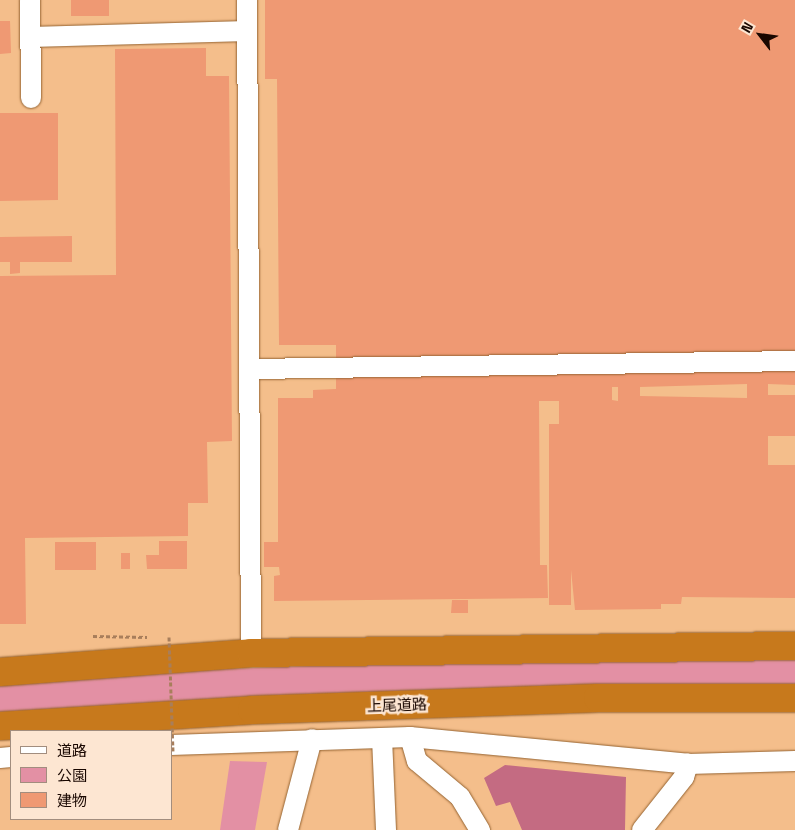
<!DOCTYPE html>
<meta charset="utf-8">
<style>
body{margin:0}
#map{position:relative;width:795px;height:830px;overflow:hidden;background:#f4be8b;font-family:"Space Grotesk","Noto Sans JP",sans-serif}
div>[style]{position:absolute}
.green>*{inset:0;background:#e390a4}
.forest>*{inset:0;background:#c46b82}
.building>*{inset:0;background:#ef9973}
.path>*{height:3px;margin-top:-1.5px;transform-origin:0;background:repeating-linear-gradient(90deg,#a87e5b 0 4px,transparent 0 6.5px)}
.roads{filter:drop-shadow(0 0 1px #956432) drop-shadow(0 0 1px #956432)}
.minor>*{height:20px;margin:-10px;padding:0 10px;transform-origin:10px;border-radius:10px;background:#fff}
.highway>*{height:28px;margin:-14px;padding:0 14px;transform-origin:14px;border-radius:14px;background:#c7791c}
.path-bridge>*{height:3px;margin-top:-1.5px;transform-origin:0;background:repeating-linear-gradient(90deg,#a87e5b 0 4px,transparent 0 6.5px)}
span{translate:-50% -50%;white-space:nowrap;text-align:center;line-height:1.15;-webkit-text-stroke:5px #fde6d2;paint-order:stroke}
.street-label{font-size:15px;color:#190700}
.legend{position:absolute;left:10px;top:730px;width:162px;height:90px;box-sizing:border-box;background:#fde6d2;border:1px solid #a28d7e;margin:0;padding:6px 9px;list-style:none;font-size:15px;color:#190700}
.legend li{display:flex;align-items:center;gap:10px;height:25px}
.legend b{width:25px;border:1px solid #a28d7e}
.north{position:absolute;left:735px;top:10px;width:50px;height:50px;-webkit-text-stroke:4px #fde6d2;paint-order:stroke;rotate:300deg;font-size:14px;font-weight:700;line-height:20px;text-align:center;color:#190700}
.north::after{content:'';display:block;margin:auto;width:18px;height:22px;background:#190700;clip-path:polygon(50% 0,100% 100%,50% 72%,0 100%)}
</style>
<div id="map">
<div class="green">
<div style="clip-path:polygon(795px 658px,795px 687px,0 720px,0 684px,199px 670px,474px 660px)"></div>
<div style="clip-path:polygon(230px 761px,267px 762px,255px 830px,220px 830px)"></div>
</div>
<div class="forest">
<div style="clip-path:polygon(505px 765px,626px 777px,625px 830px,522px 830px,510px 802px,496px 806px,484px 778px)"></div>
</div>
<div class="building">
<div style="clip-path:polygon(71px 0,109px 0,109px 16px,71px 16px)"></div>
<div style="clip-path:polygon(evenodd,265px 0,795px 0,795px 385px,768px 384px,768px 395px,795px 395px,795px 436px,768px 436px,768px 465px,795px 465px,795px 598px,682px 597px,681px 604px,661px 604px,661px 609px,575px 610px,571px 570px,571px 605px,549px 605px,549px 424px,559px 424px,559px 401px,539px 401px,540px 565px,547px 565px,548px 598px,274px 601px,274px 576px,280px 575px,279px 567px,264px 567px,264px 542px,278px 542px,278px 398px,313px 398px,313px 390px,336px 389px,336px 345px,279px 345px,277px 79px,265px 79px,265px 0,747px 384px,747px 398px,640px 396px,640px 387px,747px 384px,265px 0,612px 387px,618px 387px,618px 401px,612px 400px,612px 387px)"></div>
<div style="clip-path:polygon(0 21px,10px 21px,11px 53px,0 54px)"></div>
<div style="clip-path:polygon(206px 48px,206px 76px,229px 76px,232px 441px,207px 442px,208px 503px,188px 503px,188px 536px,25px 538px,26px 624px,0 624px,0 276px,116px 275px,115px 49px)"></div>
<div style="clip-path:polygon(0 113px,58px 113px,58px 200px,0 201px)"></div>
<div style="clip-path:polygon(72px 236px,72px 262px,20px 262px,20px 273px,10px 274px,10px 262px,0 262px,0 237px)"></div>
<div style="clip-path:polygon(159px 541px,187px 541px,187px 569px,147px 569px,146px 555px,159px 555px)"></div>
<div style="clip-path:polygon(55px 542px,96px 542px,96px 570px,55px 570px)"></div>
<div style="clip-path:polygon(121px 553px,130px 553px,130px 569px,121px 569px)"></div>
<div style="clip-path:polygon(452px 600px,468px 600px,468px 613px,451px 613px)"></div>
</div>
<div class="path">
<div style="left:93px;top:636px;width:54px;rotate:1.1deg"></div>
</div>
<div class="roads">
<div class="minor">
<div style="left:30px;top:0;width:98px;rotate:89.4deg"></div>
<div style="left:247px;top:0;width:653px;rotate:89.65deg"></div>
<div style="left:31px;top:37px;width:216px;rotate:-1.6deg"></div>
<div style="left:251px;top:369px;width:544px;rotate:-0.84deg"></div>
<div style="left:410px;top:737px;width:25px;rotate:74deg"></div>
<div style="left:417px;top:761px;width:56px;rotate:39.9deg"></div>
<div style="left:460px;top:797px;width:39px;rotate:59deg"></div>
<div style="left:382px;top:738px;width:92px;rotate:87.5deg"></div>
<div style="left:171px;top:745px;width:239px;rotate:-1.9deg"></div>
<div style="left:410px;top:737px;width:279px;rotate:5.5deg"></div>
<div style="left:688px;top:764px;width:107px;rotate:-1.6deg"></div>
<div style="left:0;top:758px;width:11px;rotate:-5deg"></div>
<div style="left:288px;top:830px;width:94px;rotate:-75.2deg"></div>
<div style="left:642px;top:830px;width:68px;rotate:-51.6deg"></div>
<div style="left:684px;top:777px;width:14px;rotate:-73deg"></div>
</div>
<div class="highway">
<div style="left:0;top:672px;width:252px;rotate:-4.3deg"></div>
<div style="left:251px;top:653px;width:544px;rotate:-0.74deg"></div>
<div style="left:0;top:726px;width:253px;rotate:-3.6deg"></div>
<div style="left:252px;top:710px;width:346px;rotate:-2deg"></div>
<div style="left:598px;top:698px;width:197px"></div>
</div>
</div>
<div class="path-bridge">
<div style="left:169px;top:637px;width:116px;rotate:88deg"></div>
</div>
<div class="street-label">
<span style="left:397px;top:705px;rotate:-2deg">上尾道路</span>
</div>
<ul class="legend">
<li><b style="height:6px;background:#fff"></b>道路</li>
<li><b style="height:14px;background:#e390a4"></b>公園</li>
<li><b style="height:14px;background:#ef9973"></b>建物</li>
</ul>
<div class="north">N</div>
</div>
